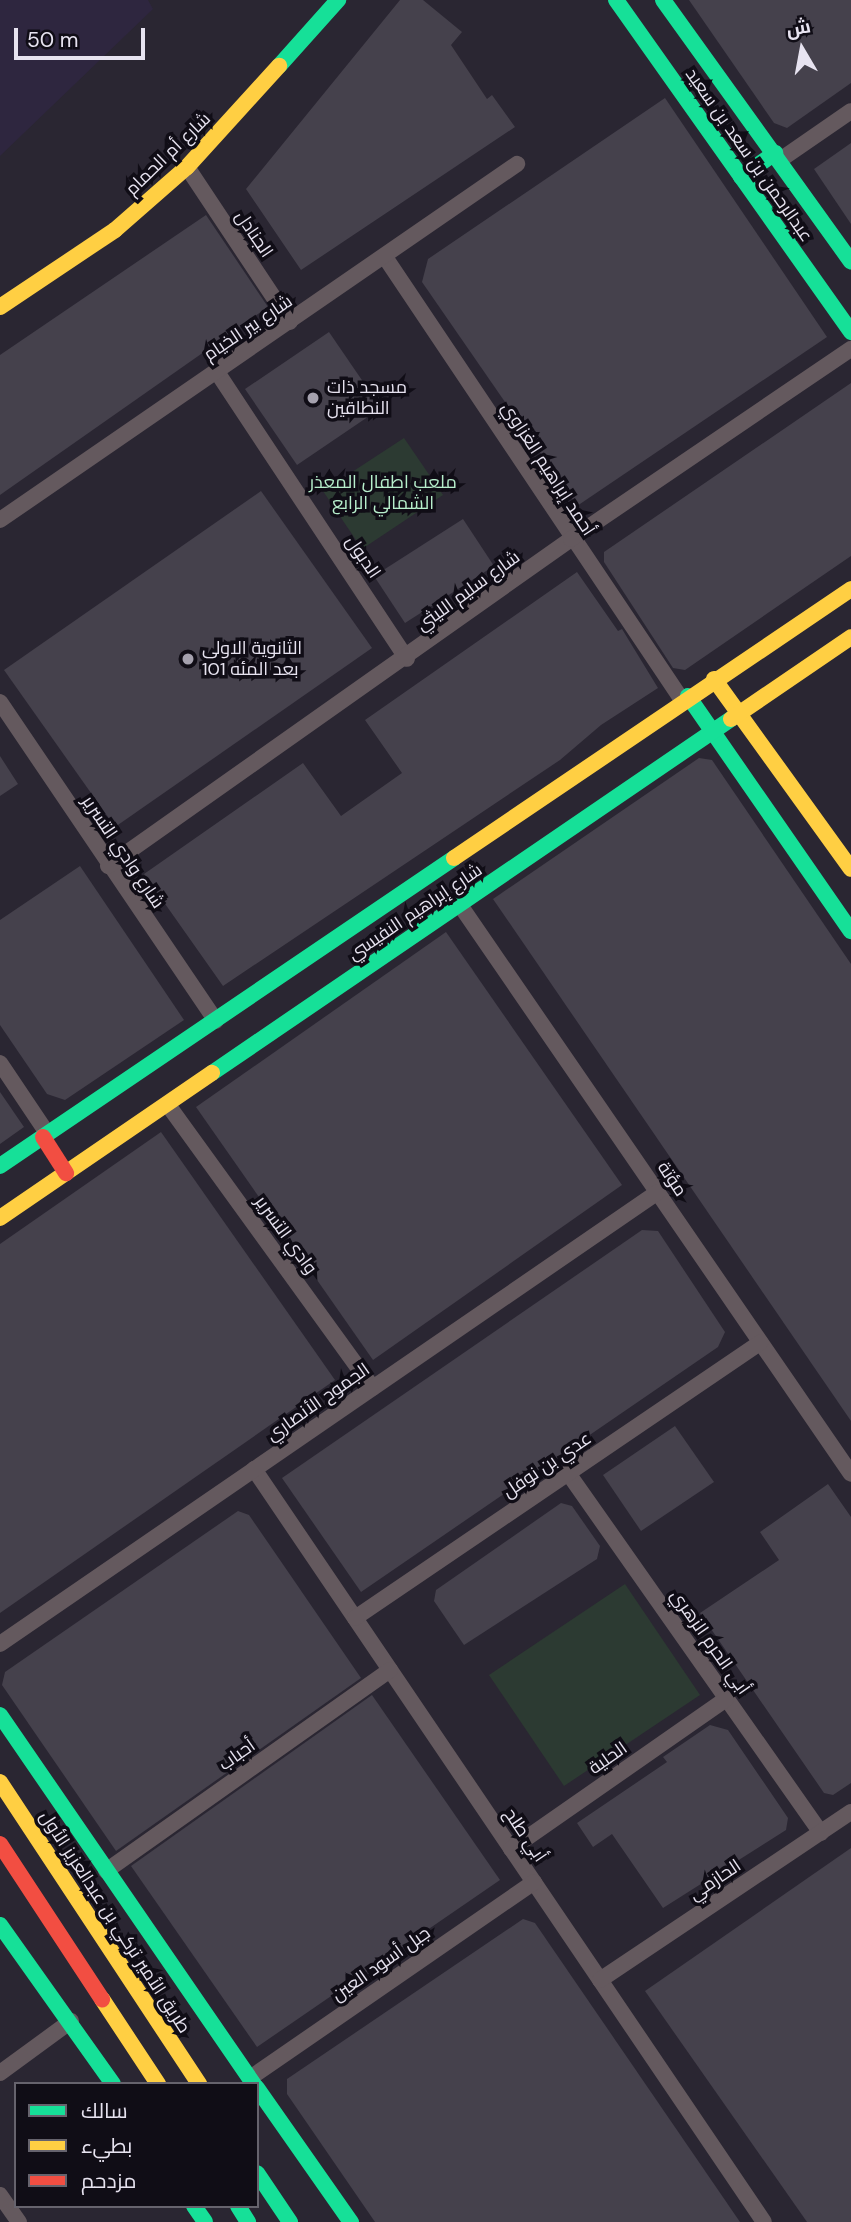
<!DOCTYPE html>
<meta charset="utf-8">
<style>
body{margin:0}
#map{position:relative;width:851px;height:2222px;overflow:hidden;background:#2a2632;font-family:"DM Sans",Cairo,sans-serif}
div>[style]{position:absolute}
.built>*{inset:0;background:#2e263f}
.green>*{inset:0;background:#2c3a32}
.building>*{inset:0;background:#45414c}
.street>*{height:16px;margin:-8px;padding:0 8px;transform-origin:8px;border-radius:8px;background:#64595e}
.fast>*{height:16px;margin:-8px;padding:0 8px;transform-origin:8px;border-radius:8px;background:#16e098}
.slow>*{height:16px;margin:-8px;padding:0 8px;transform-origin:8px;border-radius:8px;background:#ffcf43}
.jam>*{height:16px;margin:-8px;padding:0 8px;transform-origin:8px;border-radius:8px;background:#f24e42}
.dots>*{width:19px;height:19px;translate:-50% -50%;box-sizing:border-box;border:4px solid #100d16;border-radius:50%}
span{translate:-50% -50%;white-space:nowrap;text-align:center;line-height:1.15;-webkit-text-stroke:7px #100d16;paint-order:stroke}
.street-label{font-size:18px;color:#e7e3f0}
.poi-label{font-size:18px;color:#e7e3f0}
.left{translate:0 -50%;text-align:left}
.park-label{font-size:18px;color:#b7efcc}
.legend{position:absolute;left:14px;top:2082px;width:245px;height:126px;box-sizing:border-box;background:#100d16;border:2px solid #66636d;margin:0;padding:9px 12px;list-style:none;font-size:21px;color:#e7e3f0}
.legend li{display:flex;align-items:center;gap:14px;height:35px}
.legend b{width:35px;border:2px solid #66636d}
.north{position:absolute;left:767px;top:14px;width:70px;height:70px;-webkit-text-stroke:5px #100d16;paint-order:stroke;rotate:350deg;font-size:19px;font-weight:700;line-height:28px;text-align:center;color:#e7e3f0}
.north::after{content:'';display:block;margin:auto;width:24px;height:32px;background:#e7e3f0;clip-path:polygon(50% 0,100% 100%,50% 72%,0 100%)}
.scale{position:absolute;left:14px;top:28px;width:131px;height:32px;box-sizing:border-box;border:4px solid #e7e3f0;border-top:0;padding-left:9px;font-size:21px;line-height:24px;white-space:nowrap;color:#e7e3f0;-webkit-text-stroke:5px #100d16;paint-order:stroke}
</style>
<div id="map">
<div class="built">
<div style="clip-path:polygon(0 0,148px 0,153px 9px,0 156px)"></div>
</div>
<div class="green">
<div style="clip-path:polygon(404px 438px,443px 495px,362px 549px,323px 491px)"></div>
<div style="clip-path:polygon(625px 1584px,700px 1695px,564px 1786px,489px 1675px)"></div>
</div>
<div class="building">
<div style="clip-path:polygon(400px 0,423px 0,462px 32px,451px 45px,487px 99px,492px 95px,515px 127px,301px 270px,246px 189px)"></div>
<div style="clip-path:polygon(689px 0,851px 0,851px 83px,787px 128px,774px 123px)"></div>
<div style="clip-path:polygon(665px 98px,827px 337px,577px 506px,422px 282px,428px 259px)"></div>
<div style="clip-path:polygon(851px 143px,851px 224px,814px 169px)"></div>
<div style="clip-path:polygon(206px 215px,268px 307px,0 495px,0 355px)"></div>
<div style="clip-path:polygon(329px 332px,381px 408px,297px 465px,245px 389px)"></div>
<div style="clip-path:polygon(851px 383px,851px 556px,685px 670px,673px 668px,604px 562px,604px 552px)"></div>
<div style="clip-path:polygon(261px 491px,372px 648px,115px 827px,4px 670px)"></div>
<div style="clip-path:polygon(463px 519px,494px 566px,405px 623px,374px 576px)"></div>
<div style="clip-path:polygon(577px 572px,618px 631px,622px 629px,658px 688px,601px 725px,560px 760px,223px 986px,144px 874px,303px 763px,341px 816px,402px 773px,365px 720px)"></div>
<div style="clip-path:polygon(0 756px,18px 784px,0 796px)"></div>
<div style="clip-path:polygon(699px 758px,712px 760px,851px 964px,851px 1421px,493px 899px)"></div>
<div style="clip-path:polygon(80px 866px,184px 1020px,65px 1100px,47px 1094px,0 1025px,0 920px)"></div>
<div style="clip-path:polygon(446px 932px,622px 1185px,373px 1360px,196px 1107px)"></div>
<div style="clip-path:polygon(0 1092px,24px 1127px,0 1144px)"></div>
<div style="clip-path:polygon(161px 1132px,335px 1380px,0 1613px,0 1244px)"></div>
<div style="clip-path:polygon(642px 1230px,658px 1231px,725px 1332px,718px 1347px,361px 1592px,282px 1478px)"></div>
<div style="clip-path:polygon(675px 1426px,714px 1482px,641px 1531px,603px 1475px)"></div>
<div style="clip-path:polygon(828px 1484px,851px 1517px,851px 1783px,833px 1795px,824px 1793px,700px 1613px,779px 1560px,760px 1532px)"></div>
<div style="clip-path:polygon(561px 1503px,572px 1506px,600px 1546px,597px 1559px,464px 1645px,434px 1601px,436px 1590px)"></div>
<div style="clip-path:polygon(238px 1511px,249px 1515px,361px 1678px,116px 1851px,2px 1685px,5px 1672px)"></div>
<div style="clip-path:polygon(372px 1695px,500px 1880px,257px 2047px,131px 1866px)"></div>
<div style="clip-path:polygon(710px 1725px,728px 1730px,788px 1818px,786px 1830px,663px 1908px,612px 1834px,593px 1847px,577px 1823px,667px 1762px,663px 1757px)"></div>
<div style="clip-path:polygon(851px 1848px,851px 2222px,807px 2222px,645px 1991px)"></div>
<div style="clip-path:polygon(523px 1919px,535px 1923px,740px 2222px,375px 2222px,287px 2094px,287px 2079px)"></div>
</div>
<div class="street">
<div style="left:780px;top:160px;width:86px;rotate:-34.6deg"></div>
<div style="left:187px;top:167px;width:186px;rotate:56.4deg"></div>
<div style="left:385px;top:257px;width:533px;rotate:56.16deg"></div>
<div style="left:217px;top:372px;width:344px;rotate:56.5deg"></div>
<div style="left:0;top:520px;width:628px;rotate:-34.55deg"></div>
<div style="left:0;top:702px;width:385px;rotate:55.9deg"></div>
<div style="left:108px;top:866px;width:567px;rotate:-35.23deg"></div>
<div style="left:571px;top:539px;width:338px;rotate:-34.2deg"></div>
<div style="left:460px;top:905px;width:690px;rotate:55.5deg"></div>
<div style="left:0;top:1063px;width:84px;rotate:56.1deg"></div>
<div style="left:168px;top:1105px;width:349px;rotate:54.1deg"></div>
<div style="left:254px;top:1469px;width:909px;rotate:55.89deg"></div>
<div style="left:568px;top:1473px;width:440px;rotate:54.9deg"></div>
<div style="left:355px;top:1618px;width:490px;rotate:-34.2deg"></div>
<div style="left:0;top:1644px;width:798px;rotate:-34.49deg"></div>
<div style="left:511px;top:1849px;width:262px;rotate:-34.9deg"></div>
<div style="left:106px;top:1871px;width:348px;rotate:-35.3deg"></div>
<div style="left:600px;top:1980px;width:302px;rotate:-33.8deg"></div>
<div style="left:0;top:2073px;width:88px;rotate:-36.2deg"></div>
<div style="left:250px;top:2078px;width:345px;rotate:-34.6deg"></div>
<div style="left:0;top:2195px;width:33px;rotate:55deg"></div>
</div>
<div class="fast">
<div style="left:616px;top:0;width:407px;rotate:54.7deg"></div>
<div style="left:663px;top:0;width:322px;rotate:54.3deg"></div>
<div style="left:279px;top:66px;width:89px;rotate:-48.2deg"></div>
<div style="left:741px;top:177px;width:42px;rotate:-35.2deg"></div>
<div style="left:688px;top:696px;width:286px;rotate:55.3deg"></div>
<div style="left:212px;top:1073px;width:628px;rotate:-34.3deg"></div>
<div style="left:0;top:1166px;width:549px;rotate:-34.15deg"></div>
<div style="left:0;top:1715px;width:448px;rotate:55.5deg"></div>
<div style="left:0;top:1925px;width:195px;rotate:54.6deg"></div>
<div style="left:257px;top:2088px;width:164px;rotate:55deg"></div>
<div style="left:257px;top:2173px;width:59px;rotate:56deg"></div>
<div style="left:194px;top:2206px;width:19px;rotate:55deg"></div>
<div style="left:238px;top:2206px;width:19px;rotate:58deg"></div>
</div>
<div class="slow">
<div style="left:0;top:307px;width:138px;rotate:-33.8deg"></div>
<div style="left:115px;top:230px;width:96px;rotate:-41.2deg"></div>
<div style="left:187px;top:167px;width:137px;rotate:-47.7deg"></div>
<div style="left:714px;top:679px;width:234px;rotate:54.2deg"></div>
<div style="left:731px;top:719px;width:145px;rotate:-34.3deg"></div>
<div style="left:454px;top:858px;width:480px;rotate:-34.1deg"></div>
<div style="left:0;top:1218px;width:257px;rotate:-34.4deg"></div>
<div style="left:0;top:1782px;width:362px;rotate:56.6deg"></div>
<div style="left:102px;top:1999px;width:102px;rotate:56.6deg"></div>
</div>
<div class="jam">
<div style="left:43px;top:1137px;width:43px;rotate:57.4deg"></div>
<div style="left:0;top:1844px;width:186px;rotate:56.7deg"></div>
</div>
<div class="dots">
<div style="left:313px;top:398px;background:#a5a1ae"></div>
<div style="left:188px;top:659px;background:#a5a1ae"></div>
</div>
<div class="street-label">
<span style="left:168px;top:154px;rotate:-44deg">شارع أم الحمام</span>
<span style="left:749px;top:155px;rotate:55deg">عبدالرحمن بن سعد بن سعيد</span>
<span style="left:254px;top:234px;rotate:56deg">الجنادل</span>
<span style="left:248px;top:328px;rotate:-34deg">شارع بير الخيام</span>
<span style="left:548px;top:469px;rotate:57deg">أحمد إبراهيم الغزاوي</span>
<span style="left:363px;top:557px;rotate:56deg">الدبول</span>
<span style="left:468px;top:591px;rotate:-36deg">شارع سليم الليثي</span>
<span style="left:123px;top:852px;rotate:56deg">شارع وادي التسرير</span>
<span style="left:415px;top:912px;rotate:-34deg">شارع إبراهيم النفيسي</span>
<span style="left:672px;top:1179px;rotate:56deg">مؤتة</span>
<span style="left:286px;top:1235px;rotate:54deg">وادي التسرير</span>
<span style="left:318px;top:1402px;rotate:-35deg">الجموح الأنصاري</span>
<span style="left:547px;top:1465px;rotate:-34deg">عدي بن نوفل</span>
<span style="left:710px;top:1642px;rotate:55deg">أبي الحرم الزهري</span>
<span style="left:237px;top:1755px;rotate:-35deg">أحباب</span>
<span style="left:608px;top:1758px;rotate:-35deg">الحلية</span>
<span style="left:525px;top:1835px;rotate:56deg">أبي طلح</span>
<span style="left:715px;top:1880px;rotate:-34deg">الحازمي</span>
<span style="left:115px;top:1922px;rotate:57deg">طريق الأمير تركي بن عبدالعزيز الأول</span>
<span style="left:381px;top:1964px;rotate:-35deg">جبل أسود العين</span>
</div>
<div class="poi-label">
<span class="left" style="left:327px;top:398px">مسجد ذات<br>النطاقين</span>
<span class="left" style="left:202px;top:659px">الثانوية الاولى<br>بعد المئه 101</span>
</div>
<div class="park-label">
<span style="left:383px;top:493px">ملعب اطفال المعذر<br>الشمالي الرابع</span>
</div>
<ul class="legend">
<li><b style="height:9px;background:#16e098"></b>سالك</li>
<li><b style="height:9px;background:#ffcf43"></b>بطيء</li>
<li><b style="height:9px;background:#f24e42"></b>مزدحم</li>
</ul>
<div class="north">ش</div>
<div class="scale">50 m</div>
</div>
